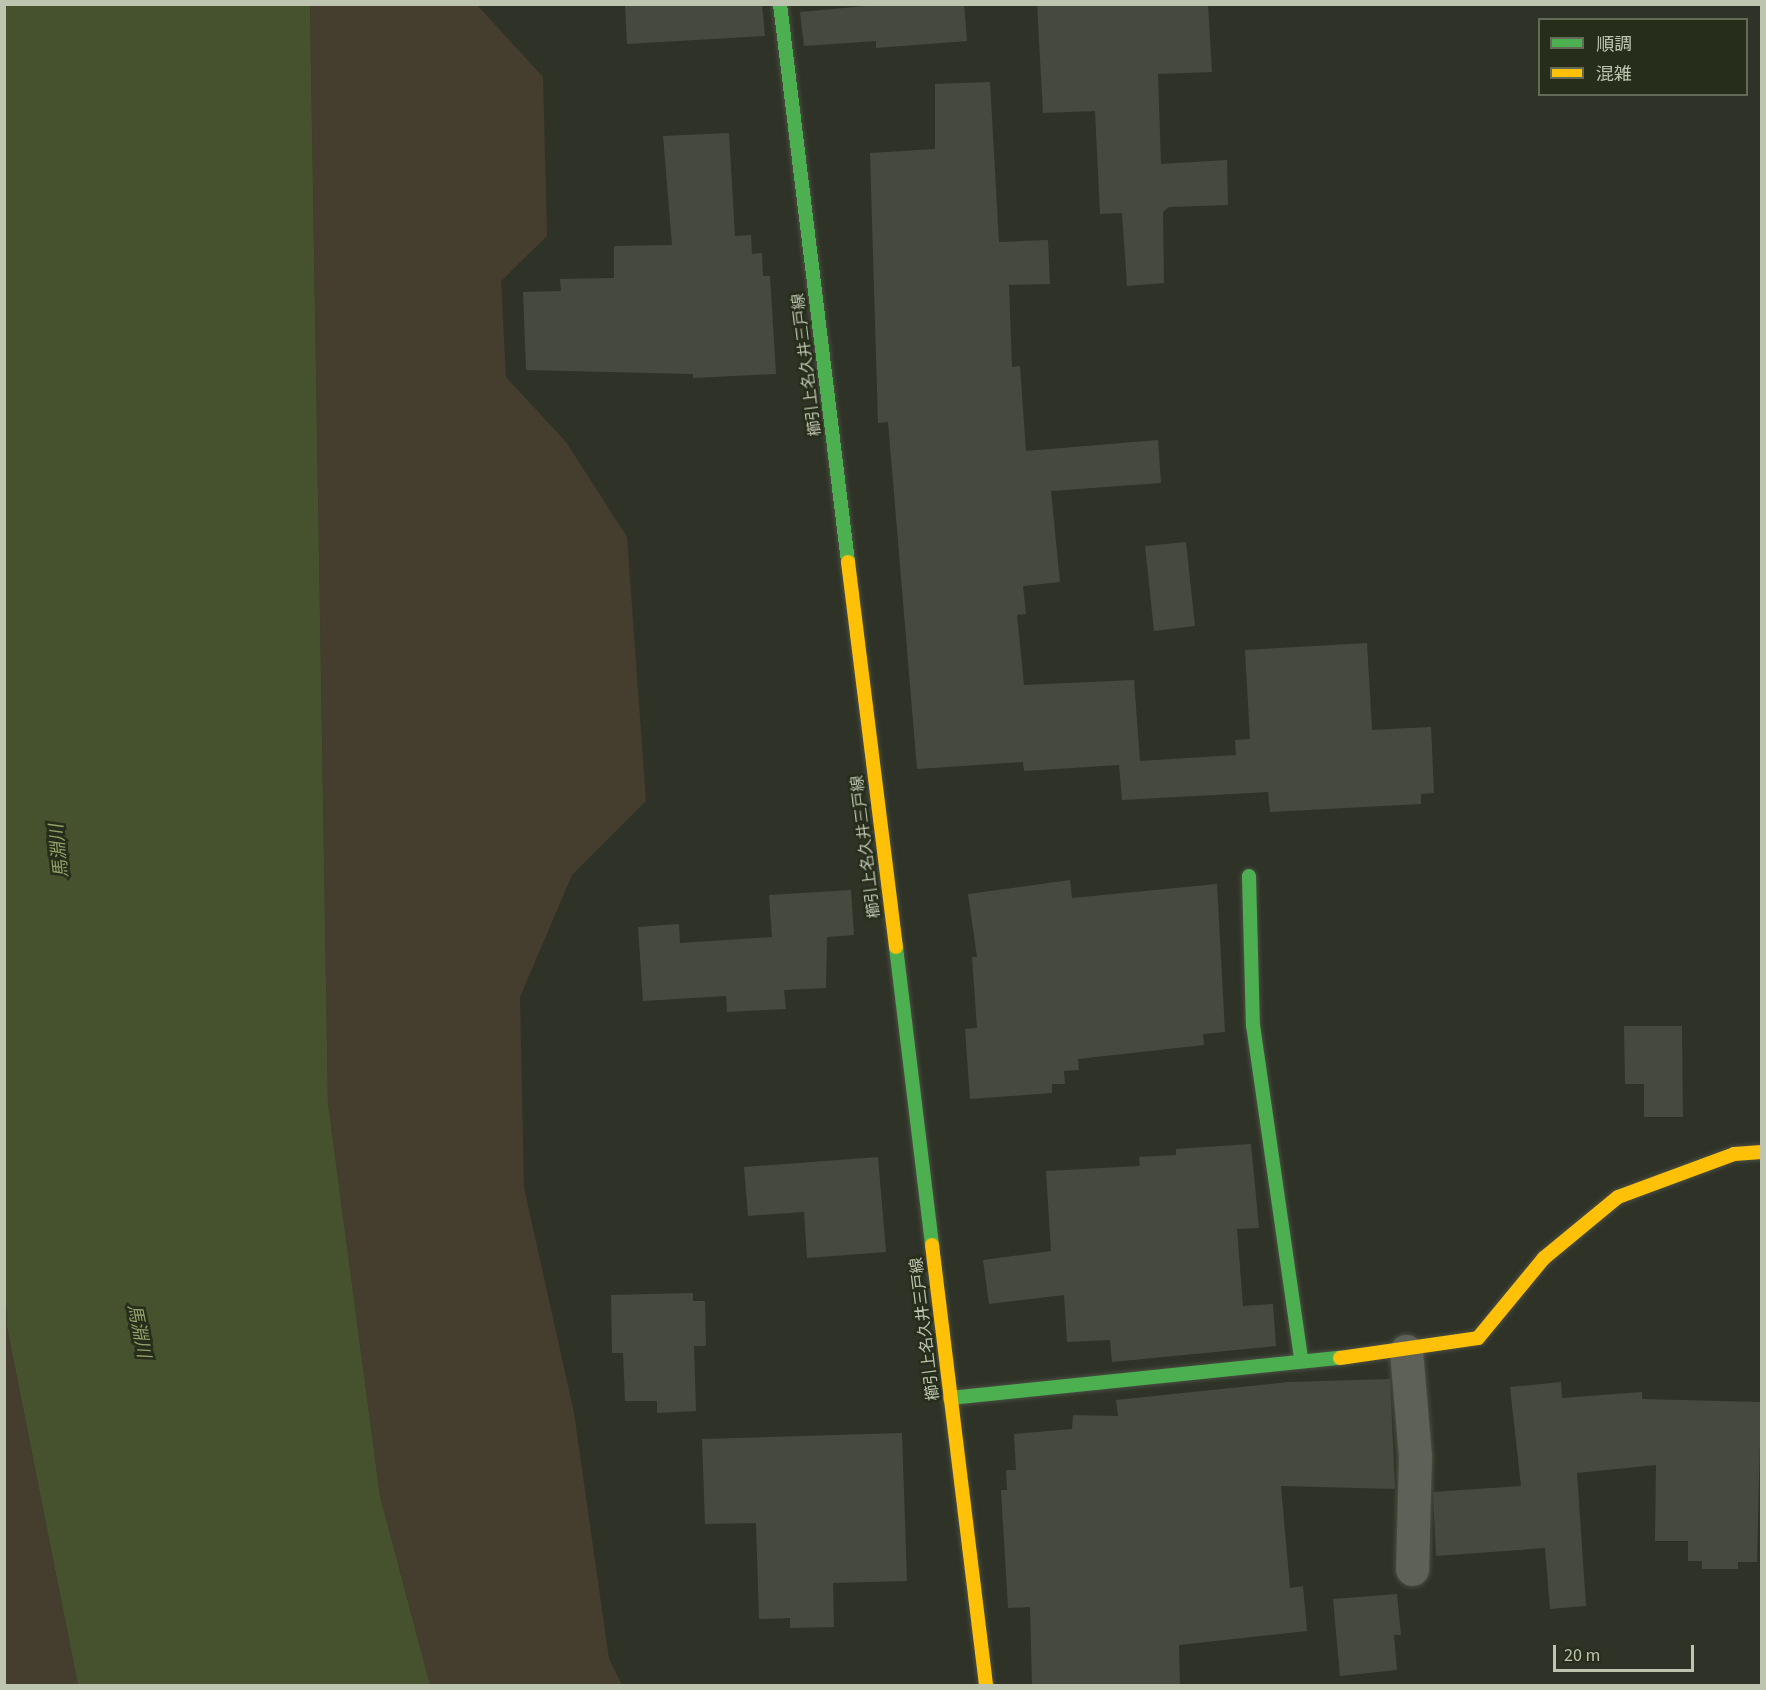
<!DOCTYPE html>
<meta charset="utf-8">
<style>
body{margin:0}
#map{position:relative;width:1766px;height:1690px;overflow:hidden;background:#2f3327;font-family:"Source Sans 3","Noto Sans JP",sans-serif}
div>[style]{position:absolute}
.green>*{inset:0;background:#453d2e}
.water>*{inset:0;background:#46512d}
.building>*{inset:0;background:#464a3e}
.roads{filter:drop-shadow(0 0 2px #4b4e44) drop-shadow(0 0 2px #4b4e44)}
.street>*{height:33px;margin:-16.5px;padding:0 16.5px;transform-origin:16.5px;border-radius:16.5px;background:#5d6157}
.fast>*{height:14px;margin:-7px;padding:0 7px;transform-origin:7px;border-radius:7px;background:#4caf50}
.slow>*{height:14px;margin:-7px;padding:0 7px;transform-origin:7px;border-radius:7px;background:#ffc107}
span{translate:-50% -50%;white-space:nowrap;text-align:center;line-height:1.15;-webkit-text-stroke:5px #272d1b;paint-order:stroke}
.street-label{font-size:16px;color:#bdc5b0}
.water-label{font-size:18px;color:#91a36a;font-style:italic}
.frame{position:absolute;inset:0;border:6px solid #bdc5b0;pointer-events:none}
.legend{position:absolute;left:1538px;top:18px;width:210px;height:78px;box-sizing:border-box;background:#272d1b;border:2px solid #636a57;margin:0;padding:8px 10px;list-style:none;font-size:18px;color:#bdc5b0}
.legend li{display:flex;align-items:center;gap:12px;height:30px}
.legend b{width:30px;border:2px solid #636a57}
.scale{position:absolute;left:1553px;top:1645px;width:141px;height:27px;box-sizing:border-box;border:3px solid #bdc5b0;border-top:0;padding-left:8px;font-size:18px;line-height:21px;white-space:nowrap;color:#bdc5b0;-webkit-text-stroke:4px #272d1b;paint-order:stroke}
</style>
<div id="map">
<div class="green">
<div style="clip-path:polygon(310px 5px,477px 5px,543px 77px,547px 236px,501px 281px,506px 377px,566px 442px,627px 537px,646px 801px,572px 875px,520px 997px,524px 1188px,574px 1413px,609px 1659px,622px 1685px,430px 1685px,380px 1496px,328px 1103px)"></div>
<div style="clip-path:polygon(4px 1283px,7px 1327px,78px 1685px,5px 1685px)"></div>
</div>
<div class="water">
<div style="clip-path:polygon(4px 5px,310px 5px,328px 1103px,380px 1496px,430px 1685px,78px 1685px,7px 1327px,5px 1283px)"></div>
</div>
<div class="building">
<div style="clip-path:polygon(625px 4px,762px 4px,765px 36px,627px 44px)"></div>
<div style="clip-path:polygon(888px 4px,964px 4px,967px 41px,876px 48px,876px 41px,804px 46px,800px 12px)"></div>
<div style="clip-path:polygon(1037px 4px,1208px 4px,1212px 72px,1158px 74px,1161px 164px,1227px 160px,1228px 205px,1169px 207px,1163px 212px,1164px 283px,1127px 286px,1122px 213px,1100px 214px,1095px 111px,1043px 113px)"></div>
<div style="clip-path:polygon(990px 82px,999px 242px,1048px 240px,1050px 284px,1009px 285px,1012px 367px,1020px 366px,1026px 451px,1158px 440px,1161px 483px,1051px 491px,1060px 582px,1023px 586px,1026px 614px,1017px 615px,1024px 685px,1134px 680px,1140px 761px,1236px 755px,1235px 740px,1250px 739px,1245px 650px,1367px 643px,1372px 730px,1431px 727px,1434px 793px,1421px 794px,1421px 804px,1270px 812px,1268px 792px,1122px 800px,1119px 765px,1024px 771px,1023px 762px,917px 769px,888px 422px,878px 423px,870px 153px,935px 149px,935px 84px)"></div>
<div style="clip-path:polygon(729px 133px,735px 236px,751px 235px,752px 254px,762px 253px,763px 276px,770px 276px,776px 374px,693px 378px,693px 374px,526px 370px,523px 292px,561px 291px,560px 279px,614px 278px,614px 246px,672px 245px,663px 136px)"></div>
<div style="clip-path:polygon(1186px 542px,1195px 626px,1154px 631px,1145px 546px)"></div>
<div style="clip-path:polygon(1070px 880px,1072px 898px,1217px 884px,1225px 1032px,1203px 1034px,1204px 1045px,1078px 1059px,1079px 1070px,1064px 1071px,1065px 1084px,1052px 1084px,1052px 1093px,970px 1099px,965px 1029px,977px 1028px,972px 957px,977px 957px,968px 894px)"></div>
<div style="clip-path:polygon(851px 890px,854px 935px,827px 937px,826px 988px,784px 990px,786px 1009px,727px 1012px,726px 996px,643px 1001px,638px 927px,679px 924px,680px 943px,772px 937px,769px 895px)"></div>
<div style="clip-path:polygon(1624px 1026px,1682px 1026px,1683px 1117px,1644px 1117px,1644px 1084px,1625px 1084px)"></div>
<div style="clip-path:polygon(1251px 1144px,1259px 1228px,1237px 1229px,1243px 1306px,1273px 1304px,1276px 1346px,1112px 1362px,1110px 1340px,1067px 1342px,1064px 1295px,989px 1304px,983px 1260px,1051px 1251px,1046px 1171px,1140px 1166px,1139px 1157px,1176px 1155px,1176px 1149px)"></div>
<div style="clip-path:polygon(878px 1157px,886px 1252px,807px 1258px,804px 1212px,748px 1216px,744px 1167px)"></div>
<div style="clip-path:polygon(693px 1293px,693px 1301px,705px 1301px,706px 1346px,694px 1346px,696px 1411px,657px 1413px,657px 1401px,625px 1401px,623px 1353px,612px 1353px,611px 1295px)"></div>
<div style="clip-path:polygon(1390px 1379px,1395px 1489px,1281px 1486px,1290px 1588px,1303px 1586px,1307px 1631px,1179px 1645px,1180px 1686px,1032px 1686px,1030px 1607px,1008px 1608px,1001px 1490px,1007px 1490px,1006px 1470px,1016px 1470px,1014px 1434px,1072px 1429px,1073px 1415px,1118px 1416px,1116px 1400px,1288px 1382px)"></div>
<div style="clip-path:polygon(1561px 1382px,1562px 1398px,1642px 1392px,1642px 1399px,1761px 1402px,1757px 1562px,1738px 1562px,1738px 1569px,1702px 1569px,1702px 1561px,1688px 1561px,1688px 1541px,1655px 1541px,1656px 1465px,1577px 1473px,1586px 1606px,1550px 1609px,1545px 1548px,1436px 1556px,1433px 1492px,1521px 1486px,1510px 1387px)"></div>
<div style="clip-path:polygon(902px 1433px,907px 1581px,833px 1583px,834px 1627px,790px 1628px,790px 1618px,759px 1619px,756px 1523px,705px 1524px,702px 1439px)"></div>
<div style="clip-path:polygon(1397px 1594px,1401px 1635px,1394px 1635px,1397px 1670px,1340px 1676px,1333px 1599px)"></div>
</div>
<div class="roads">
<div class="street">
<div style="left:1406px;top:1351px;width:105px;rotate:85.1deg"></div>
<div style="left:1415px;top:1456px;width:113px;rotate:91.5deg"></div>
</div>
<div class="fast">
<div style="left:780px;top:4px;width:562px;rotate:83.05deg"></div>
<div style="left:1249px;top:876px;width:149px;rotate:88.5deg"></div>
<div style="left:1253px;top:1025px;width:338px;rotate:81.8deg"></div>
<div style="left:896px;top:947px;width:300px;rotate:83.1deg"></div>
<div style="left:950px;top:1398px;width:392px;rotate:-5.9deg"></div>
</div>
<div class="slow">
<div style="left:848px;top:562px;width:388px;rotate:82.9deg"></div>
<div style="left:932px;top:1245px;width:444px;rotate:83deg"></div>
<div style="left:1340px;top:1358px;width:139px;rotate:-8.2deg"></div>
<div style="left:1478px;top:1338px;width:104px;rotate:-50.5deg"></div>
<div style="left:1544px;top:1258px;width:96px;rotate:-39.5deg"></div>
<div style="left:1618px;top:1197px;width:124px;rotate:-20.3deg"></div>
<div style="left:1734px;top:1154px;width:28px;rotate:-4deg"></div>
</div>
</div>
<div class="street-label">
<span style="left:807px;top:365px;rotate:-97deg">櫛引上名久井三戸線</span>
<span style="left:866px;top:847px;rotate:-97deg">櫛引上名久井三戸線</span>
<span style="left:925px;top:1329px;rotate:-97deg">櫛引上名久井三戸線</span>
</div>
<div class="water-label">
<span style="left:60px;top:851px;rotate:-96deg">馬淵川</span>
<span style="left:138px;top:1331px;rotate:79deg">馬淵川</span>
</div>
<div class="frame"></div>
<ul class="legend">
<li><b style="height:8px;background:#4caf50"></b>順調</li>
<li><b style="height:8px;background:#ffc107"></b>混雑</li>
</ul>
<div class="scale">20 m</div>
</div>
